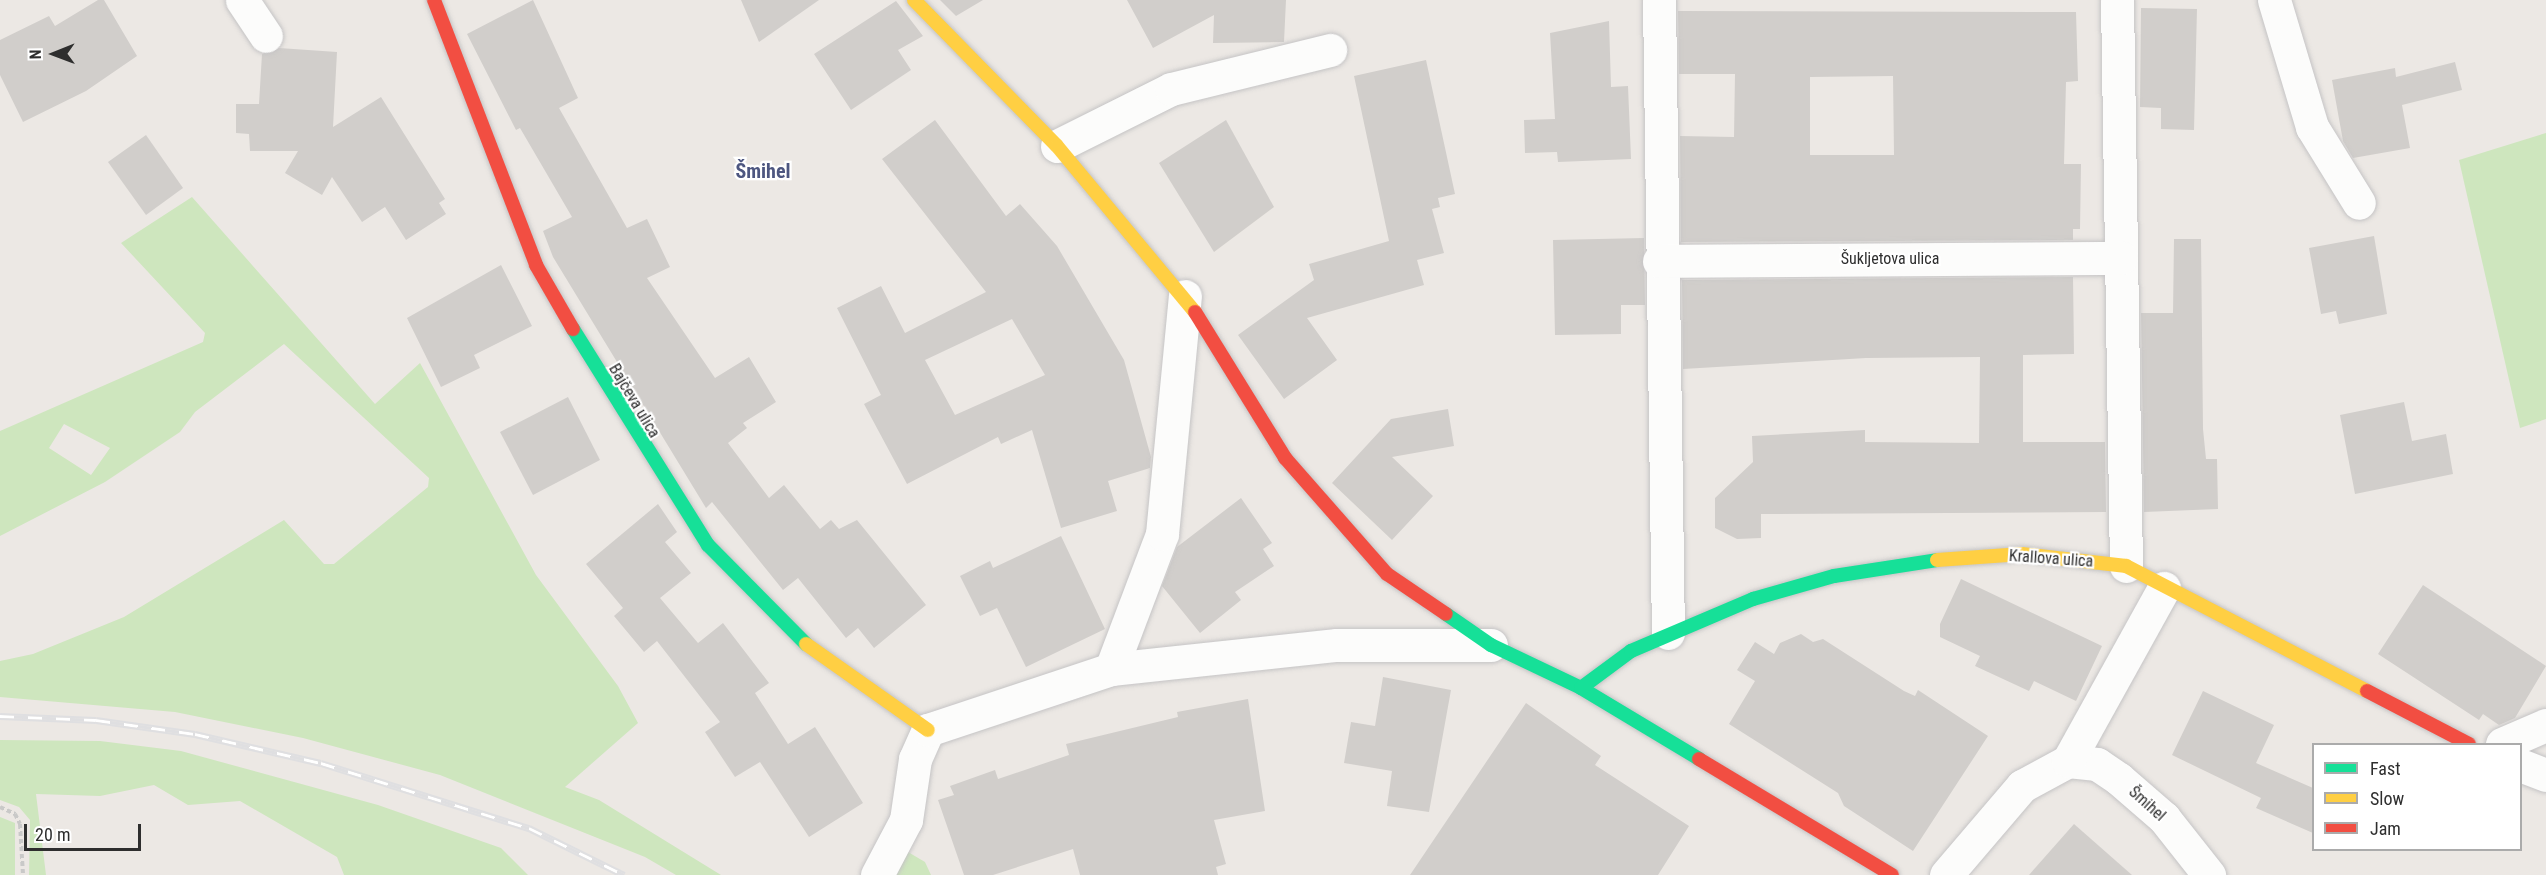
<!DOCTYPE html>
<meta charset="utf-8">
<style>
body{margin:0}
#map{position:relative;width:2546px;height:875px;overflow:hidden;background:#ece8e4;font-family:"Roboto Condensed",sans-serif}
div>[style]{position:absolute}
.green>*{inset:0;background:#cee6be}
.building>*{inset:0;background:#d1cecb}
.path>*{height:4px;margin-top:-2px;transform-origin:0;background:repeating-linear-gradient(90deg,#c9c9c8 0 4.5px,transparent 0 7.5px)}
.roads{filter:drop-shadow(0 0 2px #c5c4c5) drop-shadow(0 0 2px #c5c4c5)}
.street>*{height:33px;margin:-16.5px;padding:0 16.5px;transform-origin:16.5px;border-radius:16.5px;background:#fcfcfb}
.fast>*{height:14px;margin:-7px;padding:0 7px;transform-origin:7px;border-radius:7px;background:#16e098}
.slow>*{height:14px;margin:-7px;padding:0 7px;transform-origin:7px;border-radius:7px;background:#ffcf43}
.jam>*{height:14px;margin:-7px;padding:0 7px;transform-origin:7px;border-radius:7px;background:#f24e42}
.rail>*{height:7px;margin-top:-3.5px;transform-origin:0;background:repeating-linear-gradient(90deg,#fff 0 14px,#dfdfe1 0 28px);box-sizing:border-box;border-block:2px solid #dfdfe1}
span{translate:-50% -50%;white-space:nowrap;text-align:center;line-height:1.15;-webkit-text-stroke:4.5px #fff;paint-order:stroke}
.street-label{font-size:16px;color:#2e2e2e}
.quarter-label{font-size:20px;color:#4d5680;font-weight:700}
.legend{position:absolute;left:2312px;top:743px;width:210px;height:108px;box-sizing:border-box;background:#fff;border:2px solid #ababab;margin:0;padding:8px 10px;list-style:none;font-size:18px;color:#2e2e2e}
.legend li{display:flex;align-items:center;gap:12px;height:30px}
.legend b{width:30px;border:2px solid #ababab}
.north{position:absolute;left:24px;top:24px;width:60px;height:60px;-webkit-text-stroke:4px #fff;paint-order:stroke;rotate:269deg;font-size:16px;font-weight:700;line-height:24px;text-align:center;color:#2e2e2e}
.north::after{content:'';display:block;margin:auto;width:21px;height:27px;background:#2e2e2e;clip-path:polygon(50% 0,100% 100%,50% 72%,0 100%)}
.scale{position:absolute;left:24px;top:824px;width:117px;height:27px;box-sizing:border-box;border:3px solid #2e2e2e;border-top:0;padding-left:8px;font-size:18px;line-height:21px;white-space:nowrap;color:#2e2e2e;-webkit-text-stroke:4px #fff;paint-order:stroke}
</style>
<div id="map">
<div class="green">
<div style="clip-path:polygon(2546px 133px,2546px 419px,2520px 428px,2459px 160px)"></div>
<div style="clip-path:polygon(evenodd,192px 197px,375px 404px,420px 363px,536px 575px,618px 686px,638px 723px,565px 787px,599px 800px,721px 875px,676px 875px,645px 857px,440px 775px,303px 738px,175px 712px,0 697px,0 661px,33px 654px,124px 617px,284px 520px,324px 564px,334px 564px,428px 487px,429px 478px,284px 344px,195px 412px,180px 432px,105px 482px,0 536px,0 431px,203px 342px,205px 333px,121px 243px,192px 197px,64px 424px,110px 448px,91px 475px,49px 448px,64px 424px)"></div>
<div style="clip-path:polygon(0 740px,100px 741px,181px 751px,378px 805px,501px 848px,528px 875px,344px 875px,337px 857px,240px 801px,188px 805px,154px 785px,100px 796px,36px 794px,46px 875px,29px 875px,30px 820px,19px 807px,0 800px)"></div>
<div style="clip-path:polygon(0 817px,15px 823px,15px 875px,0 875px)"></div>
<div style="clip-path:polygon(908px 852px,925px 862px,931px 875px,894px 875px)"></div>
</div>
<div class="building">
<div style="clip-path:polygon(98px 0,104px 0,137px 56px,86px 91px,23px 122px,0 75px,0 40px,49px 16px,55px 26px)"></div>
<div style="clip-path:polygon(533px 0,578px 98px,559px 108px,627px 228px,647px 219px,670px 267px,647px 278px,715px 378px,749px 357px,776px 402px,743px 423px,747px 428px,728px 443px,769px 498px,784px 485px,820px 529px,831px 520px,839px 529px,857px 520px,926px 605px,874px 648px,858px 628px,846px 638px,798px 578px,783px 590px,712px 502px,706px 508px,553px 257px,543px 231px,572px 217px,520px 128px,516px 130px,467px 34px)"></div>
<div style="clip-path:polygon(741px 0,819px 0,759px 42px)"></div>
<div style="clip-path:polygon(940px 0,983px 0,956px 16px)"></div>
<div style="clip-path:polygon(1127px 0,1286px 0,1284px 42px,1213px 43px,1214px 15px,1153px 48px)"></div>
<div style="clip-path:polygon(896px 1px,923px 36px,898px 50px,911px 70px,851px 110px,814px 54px)"></div>
<div style="clip-path:polygon(2141px 8px,2197px 9px,2194px 130px,2161px 129px,2161px 108px,2140px 107px)"></div>
<div style="clip-path:polygon(evenodd,1678px 11px,2076px 12px,2078px 81px,2066px 82px,2064px 164px,2081px 164px,2080px 229px,2073px 229px,2073px 240px,1681px 242px,1680px 136px,1734px 137px,1735px 74px,1679px 74px,1678px 11px,1893px 76px,1894px 155px,1810px 155px,1810px 77px,1893px 76px)"></div>
<div style="clip-path:polygon(1609px 21px,1611px 87px,1628px 86px,1631px 159px,1558px 162px,1557px 152px,1525px 153px,1524px 120px,1555px 119px,1550px 33px)"></div>
<div style="clip-path:polygon(279px 48px,337px 52px,333px 127px,381px 97px,445px 199px,439px 203px,446px 214px,406px 240px,385px 207px,362px 222px,332px 177px,322px 195px,285px 173px,298px 151px,250px 151px,249px 134px,236px 133px,236px 104px,259px 104px,262px 54px)"></div>
<div style="clip-path:polygon(1426px 60px,1455px 194px,1438px 198px,1440px 207px,1432px 209px,1444px 253px,1417px 260px,1424px 285px,1307px 318px,1337px 360px,1284px 399px,1238px 335px,1314px 280px,1309px 264px,1389px 241px,1354px 76px)"></div>
<div style="clip-path:polygon(2455px 62px,2462px 90px,2402px 105px,2410px 148px,2353px 158px,2343px 141px,2332px 80px,2395px 68px,2396px 77px)"></div>
<div style="clip-path:polygon(evenodd,935px 120px,1006px 216px,1020px 204px,1057px 246px,1124px 360px,1151px 457px,1150px 468px,1108px 481px,1117px 511px,1061px 528px,1032px 430px,1001px 444px,998px 437px,907px 484px,864px 404px,881px 395px,837px 308px,881px 286px,905px 333px,986px 292px,882px 159px,935px 120px,1012px 319px,1045px 375px,955px 415px,925px 360px,1012px 319px)"></div>
<div style="clip-path:polygon(1226px 120px,1274px 207px,1214px 252px,1159px 163px)"></div>
<div style="clip-path:polygon(146px 135px,183px 188px,146px 215px,108px 162px)"></div>
<div style="clip-path:polygon(2374px 236px,2387px 314px,2339px 324px,2336px 311px,2321px 314px,2309px 248px)"></div>
<div style="clip-path:polygon(1644px 238px,1645px 305px,1621px 305px,1621px 334px,1555px 335px,1553px 240px)"></div>
<div style="clip-path:polygon(2174px 239px,2201px 239px,2203px 429px,2206px 459px,2217px 459px,2218px 509px,2144px 512px,2141px 313px,2173px 313px)"></div>
<div style="clip-path:polygon(501px 265px,532px 326px,474px 355px,480px 368px,441px 387px,407px 318px)"></div>
<div style="clip-path:polygon(2073px 277px,2074px 354px,2023px 355px,2023px 442px,2105px 442px,2106px 512px,1761px 514px,1761px 538px,1737px 539px,1715px 528px,1715px 498px,1753px 462px,1752px 436px,1865px 430px,1865px 442px,1979px 443px,1980px 357px,1866px 358px,1683px 369px,1682px 280px)"></div>
<div style="clip-path:polygon(568px 397px,600px 460px,533px 495px,500px 432px)"></div>
<div style="clip-path:polygon(2404px 402px,2412px 441px,2446px 434px,2453px 474px,2355px 494px,2340px 415px)"></div>
<div style="clip-path:polygon(1448px 409px,1454px 446px,1392px 457px,1433px 496px,1392px 540px,1332px 483px,1391px 419px)"></div>
<div style="clip-path:polygon(1241px 498px,1272px 543px,1263px 549px,1274px 566px,1235px 592px,1241px 600px,1200px 633px,1162px 586px,1177px 547px)"></div>
<div style="clip-path:polygon(658px 504px,677px 532px,665px 542px,691px 573px,660px 598px,698px 643px,723px 623px,769px 683px,755px 693px,788px 744px,815px 727px,863px 803px,809px 837px,760px 762px,735px 777px,705px 732px,720px 722px,657px 641px,644px 652px,614px 616px,623px 608px,586px 564px)"></div>
<div style="clip-path:polygon(1061px 536px,1105px 629px,1026px 667px,997px 608px,980px 616px,960px 576px,990px 561px,993px 568px)"></div>
<div style="clip-path:polygon(1961px 579px,2102px 646px,2076px 701px,2034px 681px,2029px 691px,1975px 666px,1980px 656px,1940px 637px,1940px 624px)"></div>
<div style="clip-path:polygon(2423px 585px,2546px 666px,2515px 718px,2499px 725px,2483px 714px,2479px 720px,2378px 654px)"></div>
<div style="clip-path:polygon(1801px 634px,1813px 642px,1823px 639px,1904px 691px,1915px 696px,1918px 690px,1988px 736px,1913px 851px,1844px 806px,1838px 793px,1729px 724px,1755px 681px,1737px 670px,1755px 642px,1774px 654px,1780px 643px)"></div>
<div style="clip-path:polygon(1383px 677px,1451px 690px,1429px 812px,1387px 806px,1392px 771px,1344px 763px,1351px 722px,1375px 726px)"></div>
<div style="clip-path:polygon(2203px 691px,2274px 725px,2256px 763px,2313px 788px,2313px 833px,2256px 808px,2261px 798px,2172px 755px)"></div>
<div style="clip-path:polygon(1248px 699px,1265px 811px,1214px 820px,1226px 864px,1216px 867px,1218px 875px,1080px 875px,1073px 849px,993px 875px,964px 875px,938px 800px,954px 795px,950px 786px,995px 770px,998px 779px,1069px 755px,1066px 744px,1178px 717px,1177px 712px)"></div>
<div style="clip-path:polygon(1526px 703px,1601px 756px,1595px 765px,1689px 826px,1658px 875px,1410px 875px)"></div>
<div style="clip-path:polygon(2074px 824px,2132px 875px,2029px 875px)"></div>
</div>
<div class="path">
<div style="left:0;top:807px;width:17px;rotate:25deg"></div>
<div style="left:15px;top:814px;width:11px;rotate:63deg"></div>
<div style="left:20px;top:824px;width:51px;rotate:86.6deg"></div>
</div>
<div class="roads">
<div class="street">
<div style="left:242px;top:0;width:43px;rotate:56.3deg"></div>
<div style="left:1659px;top:0;width:633px;rotate:89.19deg"></div>
<div style="left:2117px;top:0;width:566px;rotate:89.09deg"></div>
<div style="left:2274px;top:0;width:133px;rotate:73.3deg"></div>
<div style="left:2312px;top:127px;width:89px;rotate:58.3deg"></div>
<div style="left:1057px;top:146px;width:127px;rotate:-26.6deg"></div>
<div style="left:1171px;top:89px;width:164px;rotate:-13.8deg"></div>
<div style="left:1659px;top:261px;width:462px;rotate:-0.4deg"></div>
<div style="left:1111px;top:669px;width:144px;rotate:-69.3deg"></div>
<div style="left:1162px;top:534px;width:239px;rotate:-84.5deg"></div>
<div style="left:2502px;top:744px;width:48px;rotate:-23.4deg"></div>
<div style="left:2068px;top:761px;width:29px;rotate:6deg"></div>
<div style="left:2097px;top:764px;width:27px;rotate:34deg"></div>
<div style="left:2119px;top:779px;width:60px;rotate:40.9deg"></div>
<div style="left:2164px;top:818px;width:73px;rotate:51.7deg"></div>
<div style="left:2520px;top:765px;width:28px;rotate:21deg"></div>
<div style="left:877px;top:875px;width:62px;rotate:-62.2deg"></div>
<div style="left:906px;top:820px;width:62px;rotate:-81.6deg"></div>
<div style="left:915px;top:759px;width:32px;rotate:-66deg"></div>
<div style="left:928px;top:730px;width:193px;rotate:-18.4deg"></div>
<div style="left:1111px;top:669px;width:227px;rotate:-6.1deg"></div>
<div style="left:1337px;top:645px;width:154px"></div>
<div style="left:1946px;top:875px;width:117px;rotate:-49.5deg"></div>
<div style="left:2022px;top:786px;width:52px;rotate:-28.5deg"></div>
<div style="left:2068px;top:761px;width:198px;rotate:-61deg"></div>
</div>
<div class="fast">
<div style="left:573px;top:329px;width:255px;rotate:58deg"></div>
<div style="left:708px;top:545px;width:139px;rotate:45.3deg"></div>
<div style="left:1446px;top:614px;width:55px;rotate:34.6deg"></div>
<div style="left:1491px;top:645px;width:100px;rotate:25.5deg"></div>
<div style="left:1581px;top:688px;width:138px;rotate:31deg"></div>
<div style="left:1581px;top:688px;width:62px;rotate:-36.5deg"></div>
<div style="left:1631px;top:651px;width:133px;rotate:-23.1deg"></div>
<div style="left:1753px;top:599px;width:84px;rotate:-15.9deg"></div>
<div style="left:1834px;top:576px;width:104px;rotate:-8.8deg"></div>
</div>
<div class="slow">
<div style="left:914px;top:0;width:204px;rotate:45.6deg"></div>
<div style="left:1057px;top:146px;width:216px;rotate:50.3deg"></div>
<div style="left:1937px;top:560px;width:85px;rotate:-4deg"></div>
<div style="left:2022px;top:554px;width:105px;rotate:6.6deg"></div>
<div style="left:2126px;top:566px;width:271px;rotate:27.4deg"></div>
<div style="left:806px;top:644px;width:149px;rotate:35.2deg"></div>
</div>
<div class="jam">
<div style="left:434px;top:0;width:284px;rotate:68.9deg"></div>
<div style="left:536px;top:265px;width:74px;rotate:60deg"></div>
<div style="left:1195px;top:312px;width:172px;rotate:58.3deg"></div>
<div style="left:1285px;top:458px;width:154px;rotate:48.7deg"></div>
<div style="left:1387px;top:574px;width:71px;rotate:34.1deg"></div>
<div style="left:2367px;top:691px;width:115px;rotate:27.5deg"></div>
<div style="left:1699px;top:759px;width:225px;rotate:31deg"></div>
</div>
</div>
<div class="rail">
<div style="left:0;top:716px;width:96px;rotate:2.4deg"></div>
<div style="left:96px;top:720px;width:100px;rotate:8deg"></div>
<div style="left:195px;top:734px;width:129px;rotate:13deg"></div>
<div style="left:321px;top:763px;width:218px;rotate:17.4deg"></div>
<div style="left:529px;top:828px;width:106px;rotate:26.3deg"></div>
</div>
<div class="street-label">
<span style="left:1890px;top:259px">Šukljetova ulica</span>
<span style="left:634px;top:401px;rotate:59deg">Bajčeva ulica</span>
<span style="left:2051px;top:559px;rotate:4deg">Krallova ulica</span>
<span style="left:2147px;top:804px;rotate:42deg">Šmihel</span>
</div>
<div class="quarter-label">
<span style="left:763px;top:171px">Šmihel</span>
</div>
<ul class="legend">
<li><b style="height:8px;background:#16e098"></b>Fast</li>
<li><b style="height:8px;background:#ffcf43"></b>Slow</li>
<li><b style="height:8px;background:#f24e42"></b>Jam</li>
</ul>
<div class="north">N</div>
<div class="scale">20 m</div>
</div>
